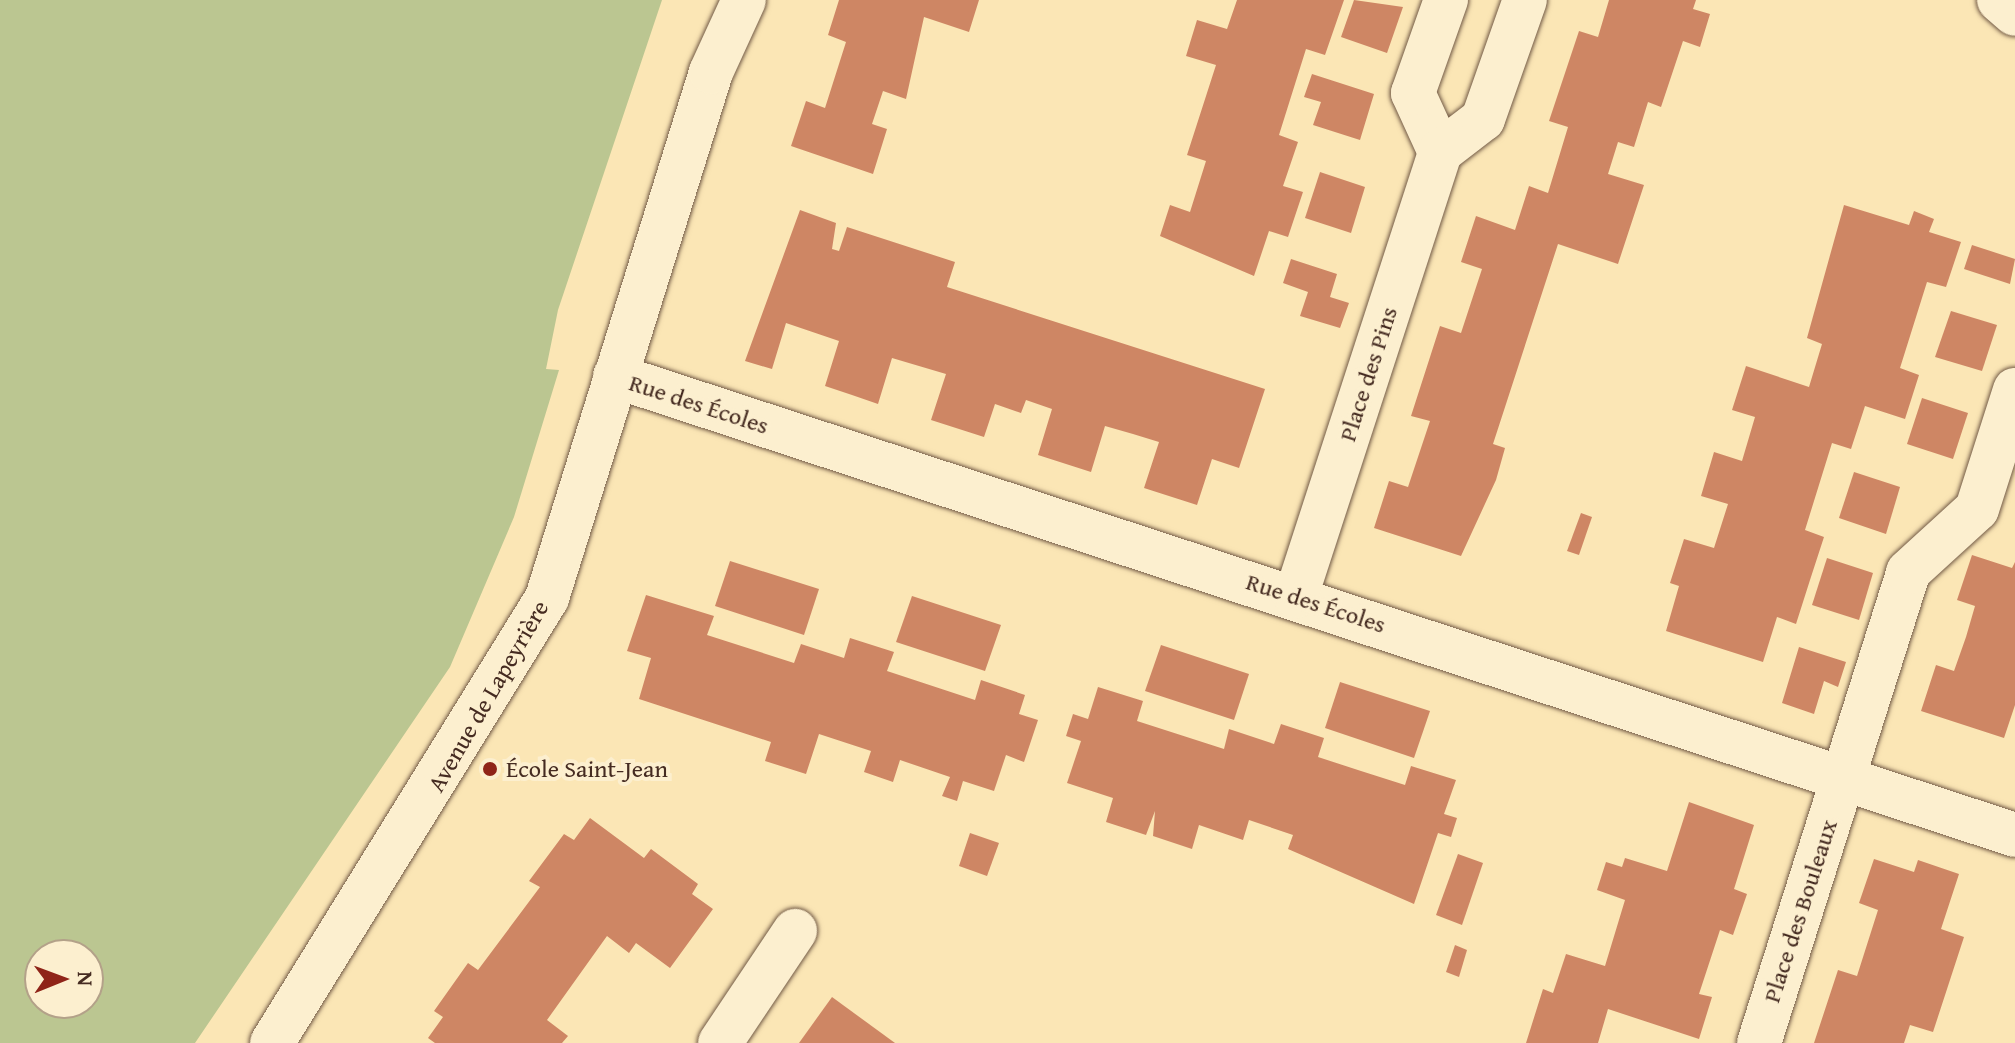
<!DOCTYPE html>
<meta charset="utf-8">
<style>
body{margin:0}
#map{position:relative;width:2015px;height:1043px;overflow:hidden;background:#fbe6b5;font-family:"Gentium Book Plus",serif}
div>[style]{position:absolute}
.green>*{inset:0;background:#bbc691}
.building>*{inset:0;background:#ce8664}
.roads{filter:drop-shadow(0 0 2px #725a46) drop-shadow(0 0 2px #725a46)}
.minor>*{height:44px;margin:-22px;padding:0 22px;transform-origin:22px;border-radius:22px;background:#fcefcf}
.dots>*{width:22px;height:22px;translate:-50% -50%;box-sizing:border-box;border:4px solid #fcefcf;border-radius:50%}
span{translate:-50% -50%;white-space:nowrap;text-align:center;line-height:1.15;-webkit-text-stroke:8px #fcefcf;paint-order:stroke}
.street-label{font-size:24px;color:#452b21}
.poi-label{font-size:24px;color:#452b21}
.left{translate:0 -50%;text-align:left}
.north{position:absolute;left:24px;top:939px;width:80px;height:80px;box-sizing:border-box;background:#fcefcf;border:2px solid #b3a189;border-radius:50%;rotate:89deg;font-size:22px;font-weight:700;line-height:32px;text-align:center;color:#452b21}
.north::after{content:'';display:block;margin:auto;width:28px;height:36px;background:#8f2418;clip-path:polygon(50% 0,100% 100%,50% 72%,0 100%)}
</style>
<div id="map">
<div class="green">
<div style="clip-path:polygon(evenodd,0 0,662px 0,558px 310px,546px 369px,559px 370px,514px 517px,450px 667px,195px 1043px,0 1043px,0 0,40px 955px,88px 955px,88px 1003px,40px 1003px,40px 955px)"></div>
</div>
<div class="building">
<div style="clip-path:polygon(839px 0,979px 0,969px 32px,924px 17px,906px 99px,883px 91px,872px 124px,887px 129px,873px 174px,791px 146px,806px 101px,825px 108px,846px 42px,828px 35px)"></div>
<div style="clip-path:polygon(1237px 0,1344px 0,1325px 55px,1306px 49px,1279px 135px,1298px 142px,1283px 186px,1303px 192px,1288px 237px,1269px 231px,1254px 276px,1160px 236px,1170px 205px,1190px 212px,1206px 161px,1187px 155px,1216px 65px,1186px 56px,1197px 20px,1227px 29px)"></div>
<div style="clip-path:polygon(1354px 0,1403px 7px,1387px 53px,1341px 37px)"></div>
<div style="clip-path:polygon(1609px 0,1696px 0,1693px 9px,1710px 14px,1700px 47px,1683px 41px,1661px 107px,1648px 102px,1634px 147px,1618px 142px,1608px 174px,1644px 185px,1618px 264px,1558px 244px,1493px 444px,1505px 448px,1496px 480px,1461px 556px,1374px 528px,1389px 481px,1408px 487px,1430px 421px,1411px 416px,1440px 326px,1461px 333px,1482px 269px,1461px 262px,1476px 216px,1515px 230px,1529px 186px,1548px 193px,1568px 127px,1549px 121px,1579px 31px,1598px 37px)"></div>
<div style="clip-path:polygon(1312px 74px,1374px 94px,1360px 140px,1313px 125px,1321px 102px,1304px 97px)"></div>
<div style="clip-path:polygon(1320px 172px,1365px 187px,1351px 233px,1305px 218px)"></div>
<div style="clip-path:polygon(1844px 205px,1909px 225px,1914px 211px,1934px 219px,1929px 232px,1961px 242px,1946px 287px,1927px 282px,1900px 368px,1919px 375px,1905px 419px,1865px 406px,1851px 449px,1832px 443px,1805px 530px,1824px 537px,1810px 580px,1796px 624px,1777px 617px,1763px 662px,1666px 631px,1679px 586px,1670px 583px,1684px 539px,1714px 548px,1728px 504px,1701px 496px,1714px 452px,1742px 461px,1755px 417px,1732px 410px,1746px 366px,1809px 387px,1822px 344px,1807px 338px)"></div>
<div style="clip-path:polygon(800px 210px,836px 223px,832px 249px,839px 251px,847px 227px,955px 262px,947px 287px,1265px 389px,1239px 468px,1212px 459px,1197px 505px,1144px 488px,1159px 442px,1133px 434px,1105px 426px,1091px 472px,1038px 455px,1052px 409px,1026px 400px,1021px 413px,995px 404px,984px 437px,931px 420px,946px 374px,892px 358px,878px 404px,852px 395px,825px 386px,839px 341px,786px 323px,772px 369px,745px 361px)"></div>
<div style="clip-path:polygon(1972px 245px,2015px 259px,2010px 284px,1964px 269px)"></div>
<div style="clip-path:polygon(1291px 259px,1337px 274px,1330px 297px,1349px 303px,1340px 328px,1300px 316px,1308px 292px,1283px 283px)"></div>
<div style="clip-path:polygon(1951px 311px,1997px 325px,1982px 371px,1935px 357px)"></div>
<div style="clip-path:polygon(1922px 398px,1968px 413px,1953px 459px,1907px 444px)"></div>
<div style="clip-path:polygon(1854px 472px,1900px 487px,1886px 534px,1839px 518px)"></div>
<div style="clip-path:polygon(1581px 513px,1592px 517px,1579px 555px,1567px 551px)"></div>
<div style="clip-path:polygon(1972px 555px,2012px 568px,2015px 562px,2015px 705px,2004px 738px,1921px 711px,1936px 665px,1954px 671px,1966px 637px,1975px 606px,1957px 600px)"></div>
<div style="clip-path:polygon(1827px 558px,1873px 573px,1859px 620px,1812px 605px)"></div>
<div style="clip-path:polygon(730px 561px,819px 589px,804px 635px,715px 606px)"></div>
<div style="clip-path:polygon(646px 595px,714px 616px,707px 635px,794px 663px,801px 644px,844px 658px,850px 638px,894px 652px,887px 671px,975px 700px,981px 680px,1025px 695px,1019px 714px,1038px 720px,1024px 762px,1006px 755px,994px 791px,963px 781px,957px 801px,942px 796px,950px 777px,900px 760px,893px 782px,864px 772px,871px 751px,819px 734px,806px 774px,765px 761px,771px 742px,639px 699px,651px 658px,627px 651px)"></div>
<div style="clip-path:polygon(912px 596px,1001px 625px,985px 671px,896px 642px)"></div>
<div style="clip-path:polygon(1161px 645px,1249px 674px,1234px 720px,1145px 691px)"></div>
<div style="clip-path:polygon(1799px 647px,1846px 662px,1838px 687px,1824px 681px,1814px 714px,1782px 703px)"></div>
<div style="clip-path:polygon(1340px 682px,1430px 711px,1414px 758px,1325px 728px)"></div>
<div style="clip-path:polygon(1098px 687px,1143px 701px,1137px 721px,1224px 749px,1229px 729px,1274px 744px,1281px 724px,1324px 738px,1318px 757px,1361px 771px,1405px 785px,1411px 766px,1456px 780px,1444px 814px,1457px 818px,1451px 837px,1438px 833px,1414px 904px,1288px 849px,1293px 835px,1249px 820px,1243px 840px,1199px 825px,1192px 849px,1153px 836px,1155px 811px,1146px 835px,1106px 822px,1113px 798px,1067px 783px,1081px 741px,1066px 736px,1073px 714px,1088px 719px)"></div>
<div style="clip-path:polygon(1689px 802px,1754px 825px,1734px 889px,1747px 894px,1733px 935px,1720px 930px,1699px 994px,1712px 997px,1699px 1039px,1608px 1009px,1598px 1043px,1526px 1043px,1543px 989px,1553px 993px,1566px 954px,1605px 966px,1625px 900px,1597px 890px,1606px 862px,1622px 867px,1625px 858px,1667px 871px)"></div>
<div style="clip-path:polygon(590px 818px,644px 858px,651px 849px,698px 884px,692px 894px,713px 909px,670px 968px,636px 943px,629px 953px,607px 936px,547px 1020px,568px 1036px,562px 1043px,435px 1043px,428px 1038px,443px 1017px,434px 1011px,468px 963px,478px 970px,540px 887px,529px 881px,564px 834px,574px 840px)"></div>
<div style="clip-path:polygon(970px 833px,999px 843px,987px 876px,959px 866px)"></div>
<div style="clip-path:polygon(1458px 854px,1483px 863px,1462px 925px,1436px 915px)"></div>
<div style="clip-path:polygon(1874px 859px,1914px 872px,1918px 860px,1959px 874px,1941px 929px,1964px 937px,1933px 1032px,1910px 1025px,1904px 1043px,1814px 1043px,1838px 970px,1857px 976px,1878px 910px,1859px 903px)"></div>
<div style="clip-path:polygon(1455px 945px,1467px 950px,1459px 977px,1446px 972px)"></div>
<div style="clip-path:polygon(832px 997px,895px 1043px,799px 1043px)"></div>
</div>
<div class="roads">
<div class="minor">
<div style="left:1999px;top:0;width:21px;rotate:41deg"></div>
<div style="left:1440px;top:152px;width:65px;rotate:-114.6deg"></div>
<div style="left:1413px;top:93px;width:99px;rotate:-70.5deg"></div>
<div style="left:615px;top:376px;width:1473px;rotate:18.15deg"></div>
<div style="left:1296px;top:596px;width:467px;rotate:-72deg"></div>
<div style="left:1440px;top:152px;width:54px;rotate:-37.5deg"></div>
<div style="left:1483px;top:119px;width:126px;rotate:-70.6deg"></div>
<div style="left:272px;top:1043px;width:523px;rotate:-58.28deg"></div>
<div style="left:547px;top:598px;width:551px;rotate:-72.68deg"></div>
<div style="left:711px;top:72px;width:79px;rotate:-65.4deg"></div>
<div style="left:720px;top:1043px;width:135px;rotate:-56.2deg"></div>
<div style="left:1759px;top:1043px;width:494px;rotate:-72.4deg"></div>
<div style="left:1908px;top:572px;width:93px;rotate:-42.4deg"></div>
<div style="left:1977px;top:509px;width:125px;rotate:-72.3deg"></div>
</div>
</div>
<div class="dots">
<div style="left:490px;top:769px;background:#8f2418"></div>
</div>
<div class="street-label">
<span style="left:1368px;top:374px;rotate:-72deg">Place des Pins</span>
<span style="left:699px;top:404px;rotate:18deg">Rue des Écoles</span>
<span style="left:1316px;top:603px;rotate:18deg">Rue des Écoles</span>
<span style="left:488px;top:696px;rotate:-60deg">Avenue de Lapeyrière</span>
<span style="left:1800px;top:911px;rotate:-72deg">Place des Bouleaux</span>
</div>
<div class="poi-label">
<span class="left" style="left:506px;top:769px">École Saint-Jean</span>
</div>
<div class="north">N</div>
</div>
